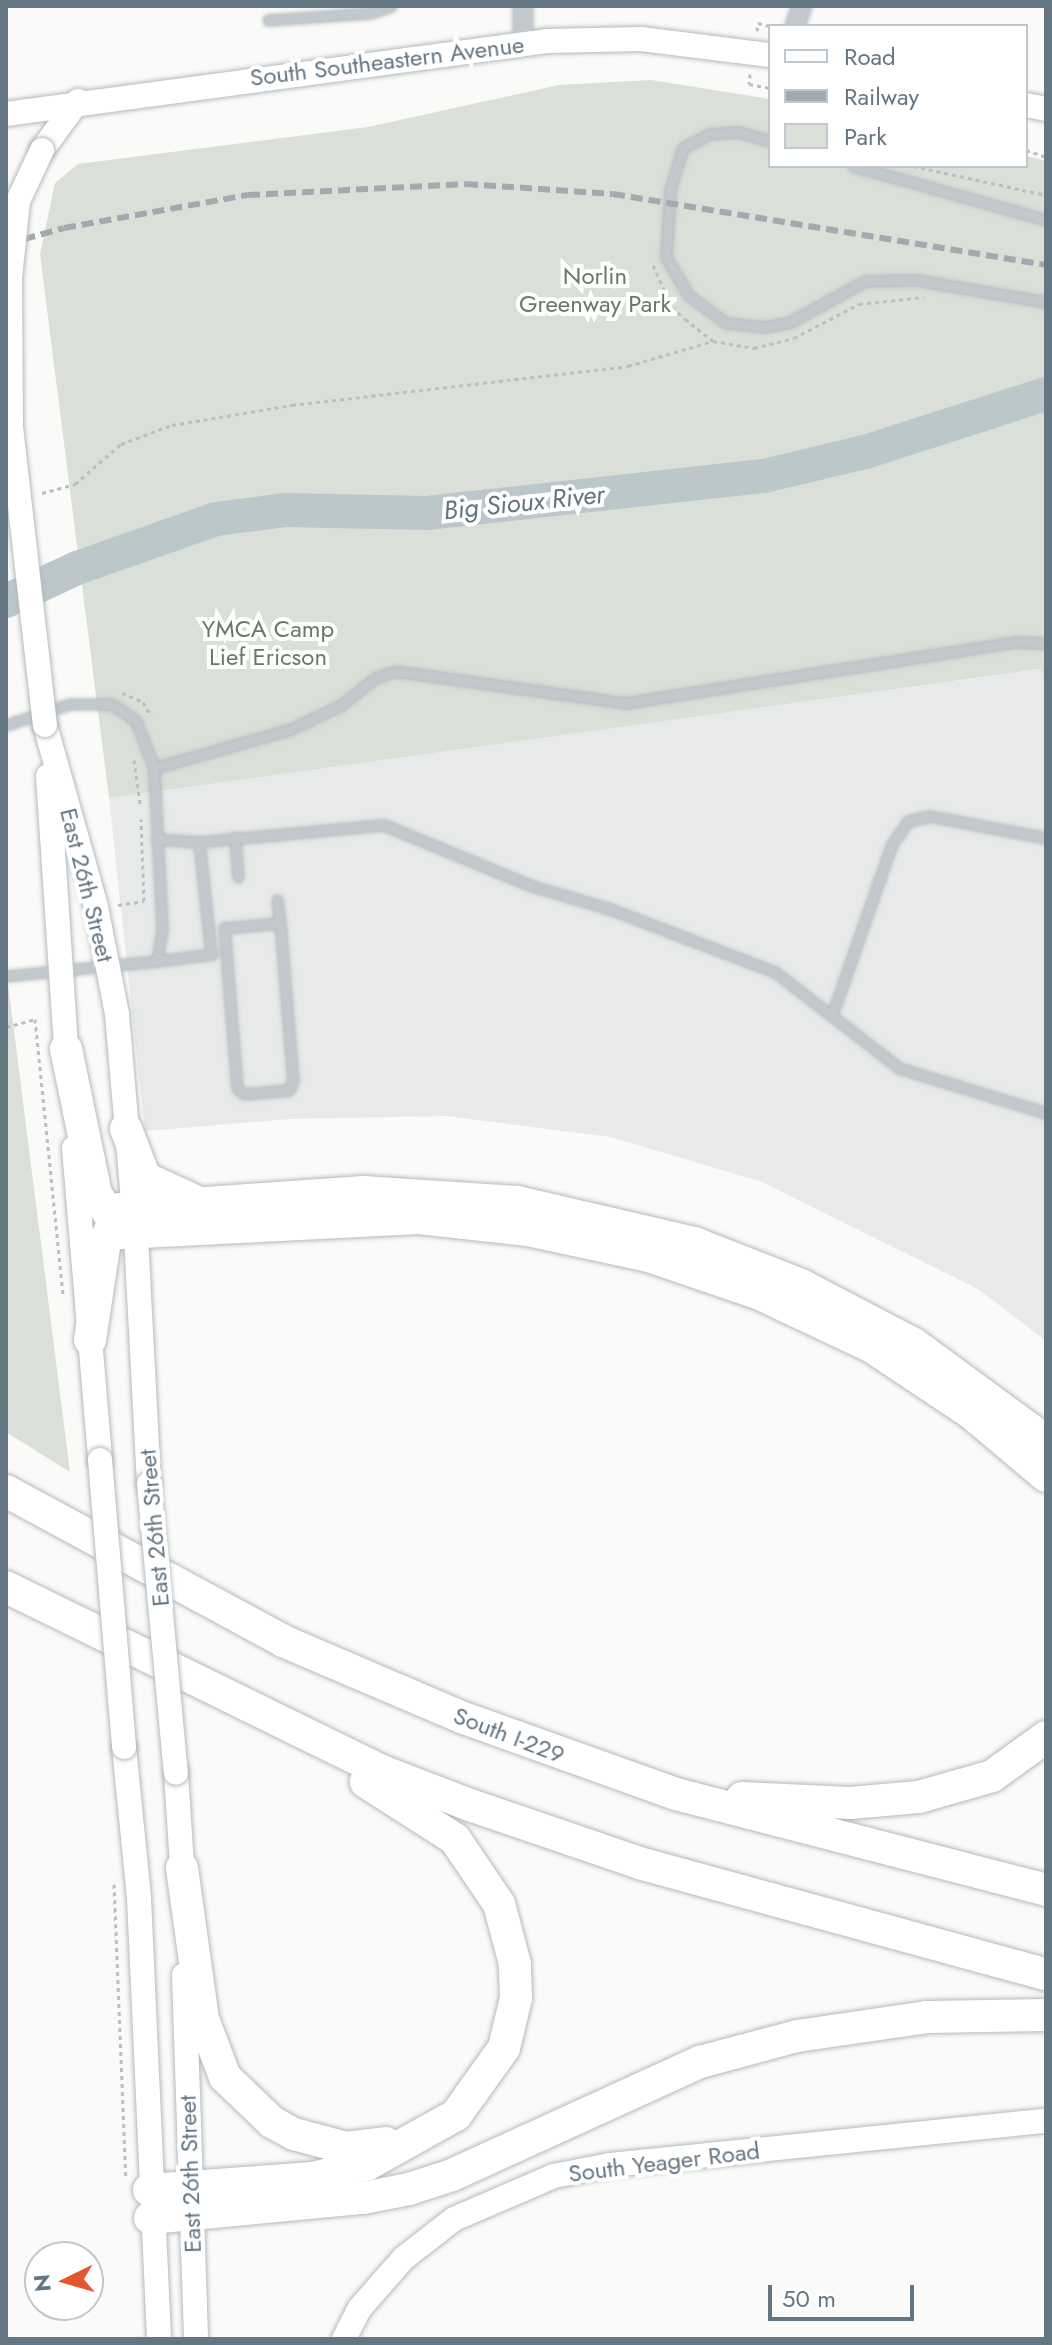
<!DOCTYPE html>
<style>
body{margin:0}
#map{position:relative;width:1052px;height:2345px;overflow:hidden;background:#fafaf8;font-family:Jost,sans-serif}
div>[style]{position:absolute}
.built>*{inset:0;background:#e8e9e9}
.green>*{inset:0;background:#dadfd7}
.river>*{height:34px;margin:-17px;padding:0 17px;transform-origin:17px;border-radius:17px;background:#bbc7cb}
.path>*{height:3px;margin-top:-1.5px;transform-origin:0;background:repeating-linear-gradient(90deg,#bbbfc2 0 4px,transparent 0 8px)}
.roads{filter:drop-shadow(0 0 2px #b3babf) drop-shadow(0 0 2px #b3babf)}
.lane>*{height:9px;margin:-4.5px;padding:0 4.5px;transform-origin:4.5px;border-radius:4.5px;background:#c3c8cc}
.street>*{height:18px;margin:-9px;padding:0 9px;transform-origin:9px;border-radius:9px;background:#c3c8cc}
.secondary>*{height:24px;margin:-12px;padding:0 12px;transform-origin:12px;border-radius:12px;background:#fff}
.highway>*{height:32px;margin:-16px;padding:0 16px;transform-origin:16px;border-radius:16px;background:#fff}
.rail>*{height:6px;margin-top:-3px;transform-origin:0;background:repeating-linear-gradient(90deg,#a2aab0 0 12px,transparent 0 18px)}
.bridges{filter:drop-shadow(0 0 2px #b3babf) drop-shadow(0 0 2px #b3babf)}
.secondary-bridge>*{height:24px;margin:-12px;padding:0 12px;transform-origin:12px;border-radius:12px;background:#fff}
span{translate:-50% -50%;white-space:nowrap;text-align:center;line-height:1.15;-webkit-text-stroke:8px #fff;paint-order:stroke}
.street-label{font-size:24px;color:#657683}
.park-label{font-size:24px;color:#687a64}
.water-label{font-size:26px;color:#60757c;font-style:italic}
.frame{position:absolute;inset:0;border:8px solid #657683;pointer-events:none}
.legend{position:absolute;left:768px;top:24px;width:260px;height:144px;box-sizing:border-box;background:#fff;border:2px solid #c1c8cd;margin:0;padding:10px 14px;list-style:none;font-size:24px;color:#657683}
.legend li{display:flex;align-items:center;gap:16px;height:40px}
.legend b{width:40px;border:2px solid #c1c8cd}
.north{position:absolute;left:24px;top:2241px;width:80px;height:80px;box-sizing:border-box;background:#fff;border:2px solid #c1c8cd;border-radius:50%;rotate:265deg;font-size:22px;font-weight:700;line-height:32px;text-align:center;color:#657683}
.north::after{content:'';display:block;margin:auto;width:28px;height:36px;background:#e4572e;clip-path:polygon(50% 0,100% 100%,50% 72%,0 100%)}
.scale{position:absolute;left:768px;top:2285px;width:146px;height:36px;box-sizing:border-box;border:4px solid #657683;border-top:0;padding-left:10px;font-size:24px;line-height:28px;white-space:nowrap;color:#657683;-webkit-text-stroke:6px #fff;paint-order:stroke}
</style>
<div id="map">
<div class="built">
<div style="clip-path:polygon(1041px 669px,1046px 678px,1046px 1341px,978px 1289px,762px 1182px,611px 1137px,446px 1116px,291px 1119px,145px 1131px,109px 798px)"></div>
</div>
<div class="green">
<div style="clip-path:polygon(651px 80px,770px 99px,770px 166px,1026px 166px,1026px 156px,1046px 161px,1046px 678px,1040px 669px,109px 798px,40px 254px,55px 183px,78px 164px,368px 127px,559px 85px)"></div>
<div style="clip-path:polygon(6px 968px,70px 1472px,6px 1432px)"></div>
</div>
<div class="river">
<div style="left:6px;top:601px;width:78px;rotate:-24.9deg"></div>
<div style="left:77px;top:568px;width:147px;rotate:-19.4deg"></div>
<div style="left:216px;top:519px;width:71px;rotate:-7.3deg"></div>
<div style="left:286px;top:510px;width:141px;rotate:1.2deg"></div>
<div style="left:427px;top:513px;width:339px;rotate:-6.3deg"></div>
<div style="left:764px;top:476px;width:104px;rotate:-13.4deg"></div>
<div style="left:865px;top:452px;width:190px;rotate:-17.8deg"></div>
</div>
<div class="path">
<div style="left:757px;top:31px;width:8px;rotate:-83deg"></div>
<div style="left:758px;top:23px;width:12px;rotate:14deg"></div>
<div style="left:750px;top:74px;width:10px;rotate:96deg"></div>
<div style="left:749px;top:84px;width:21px;rotate:11deg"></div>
<div style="left:1026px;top:150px;width:21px;rotate:19deg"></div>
<div style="left:913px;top:166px;width:136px;rotate:12.3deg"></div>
<div style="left:653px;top:265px;width:46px;rotate:65.7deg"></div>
<div style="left:672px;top:307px;width:18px;rotate:43deg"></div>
<div style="left:685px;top:319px;width:36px;rotate:38deg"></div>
<div style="left:713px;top:341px;width:42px;rotate:9.7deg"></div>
<div style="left:754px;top:348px;width:41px;rotate:-14deg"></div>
<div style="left:794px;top:338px;width:73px;rotate:-27.6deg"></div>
<div style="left:859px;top:304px;width:65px;rotate:-6.1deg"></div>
<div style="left:42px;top:493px;width:34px;rotate:-15deg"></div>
<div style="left:75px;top:484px;width:61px;rotate:-41deg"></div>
<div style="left:121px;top:444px;width:54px;rotate:-20.4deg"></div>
<div style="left:172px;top:425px;width:122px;rotate:-9.5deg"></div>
<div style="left:292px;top:405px;width:338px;rotate:-6.6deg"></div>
<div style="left:628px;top:366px;width:89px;rotate:-16.4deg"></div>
<div style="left:122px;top:693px;width:23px;rotate:23deg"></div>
<div style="left:143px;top:702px;width:16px;rotate:60deg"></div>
<div style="left:134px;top:760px;width:44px;rotate:82.2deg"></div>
<div style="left:118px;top:905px;width:26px;rotate:-9deg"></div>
<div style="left:144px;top:901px;width:82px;rotate:-92.1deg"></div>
<div style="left:6px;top:1027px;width:30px;rotate:-15deg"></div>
<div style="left:35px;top:1019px;width:277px;rotate:84.2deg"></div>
<div style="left:114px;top:1884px;width:293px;rotate:87.7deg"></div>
</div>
<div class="roads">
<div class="lane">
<div style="left:268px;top:20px;width:102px;rotate:-3.9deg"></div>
<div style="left:370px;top:13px;width:22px;rotate:-18deg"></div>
<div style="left:770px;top:141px;width:33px;rotate:-164deg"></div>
<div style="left:738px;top:132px;width:29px;rotate:176deg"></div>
<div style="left:709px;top:134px;width:30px;rotate:152deg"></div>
<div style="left:683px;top:148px;width:43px;rotate:107.6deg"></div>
<div style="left:670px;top:189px;width:68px;rotate:93.4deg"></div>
<div style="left:666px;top:257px;width:44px;rotate:59.9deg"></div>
<div style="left:688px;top:295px;width:47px;rotate:36.4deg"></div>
<div style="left:726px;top:323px;width:37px;rotate:6deg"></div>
<div style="left:763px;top:327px;width:27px;rotate:-10deg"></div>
<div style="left:790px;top:322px;width:85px;rotate:-28.7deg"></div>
<div style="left:865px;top:281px;width:52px;rotate:-1.1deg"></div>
<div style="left:917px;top:280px;width:131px;rotate:9.7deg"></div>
<div style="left:853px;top:166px;width:200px;rotate:15.6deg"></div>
<div style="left:6px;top:725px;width:67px;rotate:-18.2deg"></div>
<div style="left:70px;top:704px;width:42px"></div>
<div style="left:112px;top:704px;width:29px;rotate:35deg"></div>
<div style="left:136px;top:721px;width:50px;rotate:69deg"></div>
<div style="left:154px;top:768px;width:142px;rotate:-15.9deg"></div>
<div style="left:291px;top:729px;width:55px;rotate:-25.6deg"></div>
<div style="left:341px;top:705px;width:43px;rotate:-38.5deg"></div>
<div style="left:375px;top:678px;width:21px;rotate:-19deg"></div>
<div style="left:395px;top:671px;width:232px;rotate:7.9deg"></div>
<div style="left:625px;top:703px;width:395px;rotate:-8.9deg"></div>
<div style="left:1015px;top:642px;width:31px;rotate:2deg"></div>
<div style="left:235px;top:837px;width:40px;rotate:85.7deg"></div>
<div style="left:156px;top:839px;width:43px;rotate:4deg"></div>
<div style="left:277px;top:900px;width:23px;rotate:83deg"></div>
<div style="left:280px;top:923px;width:159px;rotate:85.3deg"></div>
<div style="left:293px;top:1081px;width:10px;rotate:114deg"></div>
<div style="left:289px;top:1090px;width:45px;rotate:174.9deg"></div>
<div style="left:244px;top:1094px;width:9px;rotate:-139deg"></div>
<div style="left:237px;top:1088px;width:161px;rotate:-94.6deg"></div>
<div style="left:224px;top:928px;width:56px;rotate:-5.1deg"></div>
<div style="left:211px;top:954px;width:113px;rotate:-96.1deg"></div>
<div style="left:199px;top:842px;width:186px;rotate:-5.3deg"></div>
<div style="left:384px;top:825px;width:160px;rotate:22.4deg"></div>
<div style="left:532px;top:886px;width:81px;rotate:16.4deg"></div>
<div style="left:610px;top:909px;width:177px;rotate:20.9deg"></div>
<div style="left:775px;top:972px;width:157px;rotate:37.7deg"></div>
<div style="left:899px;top:1068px;width:154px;rotate:17deg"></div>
<div style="left:157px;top:961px;width:56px;rotate:-7.1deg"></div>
<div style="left:6px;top:976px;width:152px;rotate:-5.7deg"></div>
<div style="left:157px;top:961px;width:33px;rotate:-81deg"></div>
<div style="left:162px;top:928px;width:160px;rotate:-92.9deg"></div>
<div style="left:832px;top:1015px;width:181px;rotate:-70.7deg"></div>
<div style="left:892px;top:844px;width:28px;rotate:-55deg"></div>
<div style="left:908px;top:821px;width:22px;rotate:-13deg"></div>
<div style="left:929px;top:816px;width:119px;rotate:10.6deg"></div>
</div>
<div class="street">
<div style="left:523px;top:6px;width:37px;rotate:90deg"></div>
<div style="left:795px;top:26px;width:21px;rotate:-71deg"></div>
</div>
<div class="secondary">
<div style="left:1026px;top:105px;width:20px;rotate:11deg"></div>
<div style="left:6px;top:114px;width:546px;rotate:-7.68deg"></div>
<div style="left:547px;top:41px;width:94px;rotate:-1.2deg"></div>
<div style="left:641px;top:39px;width:130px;rotate:7.1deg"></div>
<div style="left:42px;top:150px;width:61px;rotate:-53.7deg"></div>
<div style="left:45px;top:725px;width:189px;rotate:74.3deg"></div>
<div style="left:96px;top:907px;width:109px;rotate:78.9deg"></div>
<div style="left:117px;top:1014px;width:223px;rotate:85.1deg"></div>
<div style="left:136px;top:1236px;width:248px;rotate:87deg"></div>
<div style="left:48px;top:776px;width:288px;rotate:86.2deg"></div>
<div style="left:74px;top:1148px;width:313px;rotate:85.2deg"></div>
<div style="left:124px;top:1747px;width:152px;rotate:84.3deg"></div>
<div style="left:139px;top:1898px;width:441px;rotate:87.4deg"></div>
<div style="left:176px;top:1773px;width:109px;rotate:86.3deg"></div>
<div style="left:184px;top:1975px;width:364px;rotate:88.1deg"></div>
<div style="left:344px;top:2339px;width:35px;rotate:-63deg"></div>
<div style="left:360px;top:2308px;width:67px;rotate:-48.7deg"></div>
<div style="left:404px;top:2258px;width:63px;rotate:-38deg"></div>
<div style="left:454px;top:2219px;width:109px;rotate:-23.3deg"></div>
<div style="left:554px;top:2176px;width:57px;rotate:-11.1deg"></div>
<div style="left:610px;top:2165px;width:438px;rotate:-5.8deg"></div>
</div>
<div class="highway">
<div style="left:66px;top:1049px;width:148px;rotate:78.3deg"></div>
<div style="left:96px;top:1194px;width:46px;rotate:57.3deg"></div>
<div style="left:121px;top:1233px;width:298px;rotate:-2.9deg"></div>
<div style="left:419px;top:1218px;width:110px;rotate:6.3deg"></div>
<div style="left:528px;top:1230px;width:124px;rotate:12.1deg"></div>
<div style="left:649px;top:1256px;width:117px;rotate:18.9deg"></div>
<div style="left:760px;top:1294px;width:124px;rotate:25.3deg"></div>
<div style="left:872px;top:1347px;width:118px;rotate:33.6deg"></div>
<div style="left:970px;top:1412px;width:99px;rotate:40.1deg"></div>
<div style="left:126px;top:1129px;width:53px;rotate:68.8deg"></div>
<div style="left:145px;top:1178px;width:53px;rotate:24.6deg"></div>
<div style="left:90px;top:1340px;width:100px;rotate:-81.4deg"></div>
<div style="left:105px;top:1241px;width:35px;rotate:-65deg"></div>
<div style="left:120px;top:1209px;width:244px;rotate:-4deg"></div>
<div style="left:363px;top:1192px;width:154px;rotate:3.7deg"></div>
<div style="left:517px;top:1202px;width:182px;rotate:13deg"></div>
<div style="left:694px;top:1243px;width:115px;rotate:21.4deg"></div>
<div style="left:801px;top:1285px;width:127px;rotate:27.6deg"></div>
<div style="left:914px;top:1344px;width:164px;rotate:36.3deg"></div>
<div style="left:6px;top:1491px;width:315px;rotate:28.4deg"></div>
<div style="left:283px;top:1641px;width:194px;rotate:23.1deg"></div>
<div style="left:461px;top:1717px;width:228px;rotate:19.7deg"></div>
<div style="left:676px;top:1794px;width:382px;rotate:14.5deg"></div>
<div style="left:6px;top:1587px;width:421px;rotate:26.1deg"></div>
<div style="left:384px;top:1772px;width:92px;rotate:21deg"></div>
<div style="left:470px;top:1805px;width:179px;rotate:18.9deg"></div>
<div style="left:639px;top:1863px;width:422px;rotate:15.3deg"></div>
<div style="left:742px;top:1798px;width:108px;rotate:2.7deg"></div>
<div style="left:850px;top:1803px;width:69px;rotate:-5deg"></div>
<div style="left:919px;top:1797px;width:76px;rotate:-16deg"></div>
<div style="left:992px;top:1776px;width:67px;rotate:-35.8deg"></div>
<div style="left:182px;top:1868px;width:152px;rotate:82.1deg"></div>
<div style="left:203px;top:2019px;width:62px;rotate:69.2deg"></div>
<div style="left:225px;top:2077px;width:65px;rotate:43.8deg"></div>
<div style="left:272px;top:2122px;width:25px;rotate:29deg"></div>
<div style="left:294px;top:2134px;width:54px;rotate:15.1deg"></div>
<div style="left:346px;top:2148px;width:40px;rotate:-7.1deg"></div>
<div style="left:149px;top:2190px;width:164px;rotate:-4.2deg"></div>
<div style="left:313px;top:2178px;width:57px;rotate:-14.3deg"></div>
<div style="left:368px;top:2164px;width:101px;rotate:-29.1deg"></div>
<div style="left:456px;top:2115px;width:82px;rotate:-54.4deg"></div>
<div style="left:504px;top:2048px;width:51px;rotate:-76.5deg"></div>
<div style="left:516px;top:1998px;width:34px;rotate:-92deg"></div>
<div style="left:515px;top:1964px;width:62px;rotate:-104.9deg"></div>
<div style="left:499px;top:1904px;width:78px;rotate:-124.1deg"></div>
<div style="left:455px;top:1839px;width:106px;rotate:-147.4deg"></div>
<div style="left:150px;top:2218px;width:214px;rotate:-5.4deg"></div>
<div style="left:363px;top:2198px;width:47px;rotate:-11.1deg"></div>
<div style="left:409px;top:2189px;width:45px;rotate:-18deg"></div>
<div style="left:452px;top:2175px;width:273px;rotate:-24.5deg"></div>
<div style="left:700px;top:2062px;width:100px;rotate:-15deg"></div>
<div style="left:797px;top:2036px;width:131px;rotate:-8.3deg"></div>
<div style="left:927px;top:2017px;width:119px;rotate:-1deg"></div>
</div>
</div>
<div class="rail">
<div style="left:6px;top:244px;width:60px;rotate:-15.4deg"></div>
<div style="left:64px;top:228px;width:187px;rotate:-10.2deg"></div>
<div style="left:248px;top:195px;width:218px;rotate:-2.9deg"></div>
<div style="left:466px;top:184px;width:147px;rotate:3.9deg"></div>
<div style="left:613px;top:194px;width:439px;rotate:9.3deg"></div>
</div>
<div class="bridges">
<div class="secondary-bridge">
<div style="left:42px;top:150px;width:56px;rotate:115.2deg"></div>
<div style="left:18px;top:201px;width:77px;rotate:95.9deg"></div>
<div style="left:10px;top:278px;width:149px;rotate:89.6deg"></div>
<div style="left:11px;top:427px;width:300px;rotate:83.5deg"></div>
<div style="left:100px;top:1460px;width:288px;rotate:85.2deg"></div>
<div style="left:149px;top:1484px;width:290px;rotate:84.7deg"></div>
</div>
</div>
<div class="street-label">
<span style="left:387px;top:61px;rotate:-7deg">South Southeastern Avenue</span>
<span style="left:87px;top:885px;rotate:76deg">East 26th Street</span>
<span style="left:154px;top:1528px;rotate:-95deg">East 26th Street</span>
<span style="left:509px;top:1735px;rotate:21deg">South I-229</span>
<span style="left:664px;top:2162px;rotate:-7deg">South Yeager Road</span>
<span style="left:190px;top:2174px;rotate:-92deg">East 26th Street</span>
</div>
<div class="park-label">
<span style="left:595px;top:290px">Norlin<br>Greenway Park</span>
<span style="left:268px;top:643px">YMCA Camp<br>Lief Ericson</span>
</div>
<div class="water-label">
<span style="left:524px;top:503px;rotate:-6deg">Big Sioux River</span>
</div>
<div class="frame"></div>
<ul class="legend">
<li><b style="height:10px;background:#fff"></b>Road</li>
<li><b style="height:10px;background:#a2aab0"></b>Railway</li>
<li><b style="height:22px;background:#dadfd7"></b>Park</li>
</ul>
<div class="north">N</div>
<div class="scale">50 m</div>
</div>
